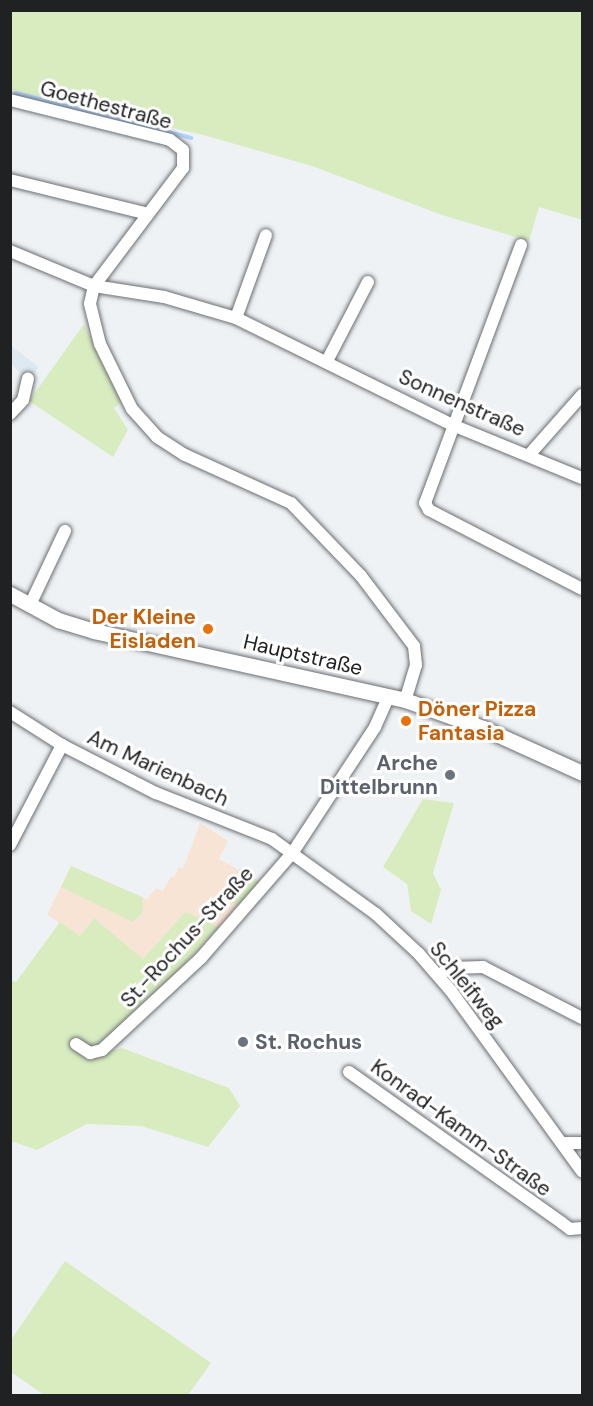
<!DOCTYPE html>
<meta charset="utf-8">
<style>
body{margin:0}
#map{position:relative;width:593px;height:1406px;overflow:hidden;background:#eff2f5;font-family:"DM Sans",sans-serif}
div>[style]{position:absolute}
.built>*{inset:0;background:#dee9f1}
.education>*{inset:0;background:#f8e4d5}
.green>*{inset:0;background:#d8ecc0}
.stream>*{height:4px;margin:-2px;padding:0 2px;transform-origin:2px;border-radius:2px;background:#aed2fc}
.roads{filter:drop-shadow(0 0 2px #6b6f71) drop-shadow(0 0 2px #6b6f71)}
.minor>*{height:12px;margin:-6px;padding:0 6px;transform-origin:6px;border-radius:6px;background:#fff}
.tertiary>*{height:15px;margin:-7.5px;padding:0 7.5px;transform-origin:7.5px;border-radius:7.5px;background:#fff}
.dots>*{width:16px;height:16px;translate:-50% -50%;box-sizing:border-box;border:3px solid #fff;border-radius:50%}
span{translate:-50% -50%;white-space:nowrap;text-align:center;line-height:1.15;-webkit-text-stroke:6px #fff;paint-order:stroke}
.street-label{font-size:21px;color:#202123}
.food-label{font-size:21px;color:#c56008;font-weight:700}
.right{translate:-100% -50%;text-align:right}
.left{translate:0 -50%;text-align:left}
.worship-label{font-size:21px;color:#5b616d;font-weight:700}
.frame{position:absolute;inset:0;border:12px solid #202123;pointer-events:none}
</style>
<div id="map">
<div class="built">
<div style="clip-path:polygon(10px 345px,39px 367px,30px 381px,11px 364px)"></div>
</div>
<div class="education">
<div style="clip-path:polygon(200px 823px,228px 841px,219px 859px,260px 882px,219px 927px,185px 912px,143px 959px,94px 918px,80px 936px,47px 915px,71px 866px,147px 899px,156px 888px,163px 891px,171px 876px,174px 877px,179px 867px,183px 869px)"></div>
</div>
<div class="green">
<div style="clip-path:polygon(10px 11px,582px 11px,582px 220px,539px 207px,529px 241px,442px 215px,312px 166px,207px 136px,11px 90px)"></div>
<div style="clip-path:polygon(84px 324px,122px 402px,114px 408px,128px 430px,113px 457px,29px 401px)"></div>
<div style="clip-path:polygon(423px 799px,454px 803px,433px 873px,441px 890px,431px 924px,411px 911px,407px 884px,383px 867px)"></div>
<div style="clip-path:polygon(71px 866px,142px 897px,143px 912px,133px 922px,61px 887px)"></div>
<div style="clip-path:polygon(240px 868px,260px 882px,239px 906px,222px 898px)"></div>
<div style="clip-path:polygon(185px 912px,219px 927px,170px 979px,97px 1045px,72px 1047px,89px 1057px,122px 1048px,229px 1088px,240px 1106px,208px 1147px,141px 1126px,87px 1124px,37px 1150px,11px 1141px,11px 980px,16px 982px,60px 922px,80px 936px,94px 918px,143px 959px)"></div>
<div style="clip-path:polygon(65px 1261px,211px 1363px,188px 1395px,44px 1395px,11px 1372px,11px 1340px)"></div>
</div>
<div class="stream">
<div style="left:16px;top:93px;width:181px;rotate:14.4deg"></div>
</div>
<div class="roads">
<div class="minor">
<div style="left:10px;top:100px;width:165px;rotate:14deg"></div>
<div style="left:170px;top:140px;width:16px;rotate:38deg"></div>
<div style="left:183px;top:150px;width:18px;rotate:90deg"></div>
<div style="left:183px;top:168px;width:148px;rotate:127deg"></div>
<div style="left:94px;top:286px;width:18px;rotate:103deg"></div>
<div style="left:90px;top:304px;width:41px;rotate:76deg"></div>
<div style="left:100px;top:344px;width:72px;rotate:63.8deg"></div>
<div style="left:132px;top:409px;width:38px;rotate:48deg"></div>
<div style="left:157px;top:437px;width:33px;rotate:33deg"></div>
<div style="left:185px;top:455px;width:116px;rotate:24.4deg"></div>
<div style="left:291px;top:503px;width:101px;rotate:46.2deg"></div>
<div style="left:361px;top:576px;width:88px;rotate:52.9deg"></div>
<div style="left:414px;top:646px;width:19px;rotate:84deg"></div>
<div style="left:416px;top:665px;width:37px;rotate:107deg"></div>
<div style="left:10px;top:180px;width:142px;rotate:13.8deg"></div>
<div style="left:521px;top:245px;width:275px;rotate:110.4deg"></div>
<div style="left:425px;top:503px;width:8px;rotate:60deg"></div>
<div style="left:429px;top:510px;width:172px;rotate:27.3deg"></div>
<div style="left:10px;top:251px;width:91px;rotate:22.6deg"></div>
<div style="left:94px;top:286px;width:71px;rotate:8.9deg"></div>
<div style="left:164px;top:297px;width:75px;rotate:16.3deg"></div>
<div style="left:236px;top:318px;width:244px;rotate:26.3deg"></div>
<div style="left:455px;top:426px;width:137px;rotate:22.3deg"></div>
<div style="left:236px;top:318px;width:88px;rotate:-70.1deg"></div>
<div style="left:327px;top:361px;width:89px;rotate:-62.6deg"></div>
<div style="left:10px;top:414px;width:19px;rotate:-47deg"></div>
<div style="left:23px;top:400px;width:22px;rotate:-77deg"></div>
<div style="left:529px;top:455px;width:80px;rotate:-48.5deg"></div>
<div style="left:30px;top:605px;width:82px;rotate:-64.7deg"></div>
<div style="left:10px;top:712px;width:62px;rotate:32.4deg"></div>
<div style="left:62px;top:745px;width:106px;rotate:27.1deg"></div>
<div style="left:156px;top:793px;width:125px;rotate:21.6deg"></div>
<div style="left:272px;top:839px;width:128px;rotate:35.8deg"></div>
<div style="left:376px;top:914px;width:59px;rotate:42.9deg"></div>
<div style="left:419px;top:954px;width:49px;rotate:49.1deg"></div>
<div style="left:451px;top:991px;width:223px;rotate:54deg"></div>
<div style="left:10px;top:845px;width:113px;rotate:-62.5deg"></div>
<div style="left:438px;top:975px;width:16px;rotate:-27deg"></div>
<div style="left:452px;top:968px;width:31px;rotate:-2deg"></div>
<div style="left:483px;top:967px;width:111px;rotate:27.3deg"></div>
<div style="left:76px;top:1044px;width:17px;rotate:33deg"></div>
<div style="left:90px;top:1053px;width:12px;rotate:-14deg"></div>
<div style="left:102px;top:1050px;width:135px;rotate:-42.9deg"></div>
<div style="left:201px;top:958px;width:140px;rotate:-49deg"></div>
<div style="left:293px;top:852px;width:149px;rotate:-56.7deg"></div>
<div style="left:375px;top:727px;width:34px;rotate:-66deg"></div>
<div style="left:349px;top:1072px;width:261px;rotate:35.3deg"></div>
<div style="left:562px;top:1223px;width:10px;rotate:37deg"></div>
<div style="left:570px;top:1229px;width:12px;rotate:-5deg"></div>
<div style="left:562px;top:1143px;width:20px"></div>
</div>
<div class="tertiary">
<div style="left:10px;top:594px;width:55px;rotate:28.4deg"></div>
<div style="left:58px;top:620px;width:38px;rotate:17deg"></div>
<div style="left:94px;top:631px;width:319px;rotate:12.5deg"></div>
<div style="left:405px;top:700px;width:83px;rotate:19.7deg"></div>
<div style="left:483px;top:728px;width:109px;rotate:24.4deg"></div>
</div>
</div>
<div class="dots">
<div style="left:208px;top:629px;background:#e8710a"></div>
<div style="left:406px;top:721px;background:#e8710a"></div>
<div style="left:450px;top:775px;background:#6b7280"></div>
<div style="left:243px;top:1042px;background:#6b7280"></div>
</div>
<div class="street-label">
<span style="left:106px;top:105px;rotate:15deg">Goethestraße</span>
<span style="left:462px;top:403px;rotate:24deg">Sonnenstraße</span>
<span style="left:303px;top:655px;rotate:13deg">Hauptstraße</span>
<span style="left:158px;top:768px;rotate:25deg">Am Marienbach</span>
<span style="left:187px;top:937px;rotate:-47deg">St.-Rochus-Straße</span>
<span style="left:467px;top:985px;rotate:51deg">Schleifweg</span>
<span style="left:461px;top:1128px;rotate:36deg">Konrad-Kamm-Straße</span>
</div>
<div class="food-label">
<span class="right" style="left:196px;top:629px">Der Kleine<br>Eisladen</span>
<span class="left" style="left:418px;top:721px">Döner Pizza<br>Fantasia</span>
</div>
<div class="worship-label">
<span class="right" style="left:438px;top:775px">Arche<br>Dittelbrunn</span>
<span class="left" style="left:255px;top:1042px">St. Rochus</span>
</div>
<div class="frame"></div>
</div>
